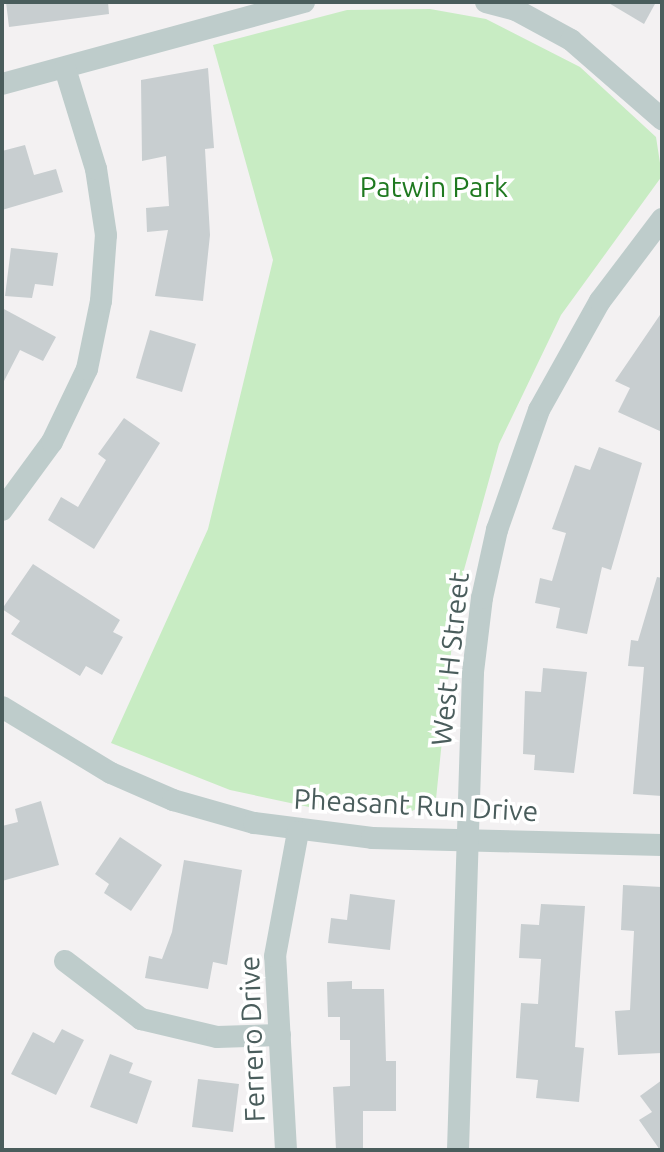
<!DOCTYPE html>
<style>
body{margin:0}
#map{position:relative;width:664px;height:1152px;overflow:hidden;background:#f3f1f2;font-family:Ubuntu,sans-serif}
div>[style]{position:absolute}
.green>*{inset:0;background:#c8ecc3}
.building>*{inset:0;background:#c8ced0}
.street>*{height:22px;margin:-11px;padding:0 11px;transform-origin:11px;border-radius:11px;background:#becccb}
span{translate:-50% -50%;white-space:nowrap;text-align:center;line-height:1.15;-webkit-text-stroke:7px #fff;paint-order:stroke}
.park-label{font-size:28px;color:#1f7920}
.street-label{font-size:28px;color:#4a5d5c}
.frame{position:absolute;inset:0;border:4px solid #4a5d5c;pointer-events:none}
</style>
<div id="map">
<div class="green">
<div style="clip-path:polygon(430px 9px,486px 19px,580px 67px,656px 137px,662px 176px,561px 315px,499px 444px,457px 595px,436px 799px,404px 815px,309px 807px,230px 790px,111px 743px,208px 529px,273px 260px,213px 45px,347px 10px)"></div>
</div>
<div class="building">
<div style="clip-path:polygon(6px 2px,108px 2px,109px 14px,9px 27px)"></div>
<div style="clip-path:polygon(607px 2px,656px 2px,644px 24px)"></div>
<div style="clip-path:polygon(208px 68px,214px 148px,205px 149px,210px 235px,203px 301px,155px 296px,168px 230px,147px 232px,146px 208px,169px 206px,166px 156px,142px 161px,141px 80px)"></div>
<div style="clip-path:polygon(25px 145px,34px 175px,56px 169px,63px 192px,2px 210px,2px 151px)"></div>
<div style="clip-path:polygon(11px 248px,58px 253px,53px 286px,35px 284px,32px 298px,5px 296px)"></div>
<div style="clip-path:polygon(2px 308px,56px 337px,43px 361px,20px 350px,2px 385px)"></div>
<div style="clip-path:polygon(662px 312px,662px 432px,618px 412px,630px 388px,615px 381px)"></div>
<div style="clip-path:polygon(150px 330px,196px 344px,182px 392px,136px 378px)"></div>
<div style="clip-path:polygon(124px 418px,160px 443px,94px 549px,48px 520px,61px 497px,78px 507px,106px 460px,98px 454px)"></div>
<div style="clip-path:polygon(599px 447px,642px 463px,611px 570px,602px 567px,587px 634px,556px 628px,560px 608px,535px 603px,540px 578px,552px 581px,566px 533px,552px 529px,575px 465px,590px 470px)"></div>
<div style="clip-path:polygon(33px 564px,120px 620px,113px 632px,123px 637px,102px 675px,86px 666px,80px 676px,11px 634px,20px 621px,2px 609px)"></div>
<div style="clip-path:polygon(657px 577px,662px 578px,662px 796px,633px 794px,644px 667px,628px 666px,631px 640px,638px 641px)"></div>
<div style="clip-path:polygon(543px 668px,587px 672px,574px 773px,534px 770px,535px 755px,523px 754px,525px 691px,541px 692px)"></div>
<div style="clip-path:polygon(41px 801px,59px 865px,2px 881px,2px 826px,18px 822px,15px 809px)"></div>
<div style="clip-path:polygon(120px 837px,162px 865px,131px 911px,104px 893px,109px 884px,95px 874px)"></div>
<div style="clip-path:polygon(184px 860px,242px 870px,227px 965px,213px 962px,208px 989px,145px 978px,149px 956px,162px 959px,172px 932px)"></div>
<div style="clip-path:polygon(623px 885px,662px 887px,662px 1053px,618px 1055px,615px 1011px,630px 1010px,634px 931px,621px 930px)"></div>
<div style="clip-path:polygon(350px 894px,395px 900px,390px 950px,328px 943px,331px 918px,347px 920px)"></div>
<div style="clip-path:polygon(541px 904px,585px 906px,575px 1047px,584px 1048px,579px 1102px,536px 1098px,538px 1080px,516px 1078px,521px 1003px,538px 1004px,541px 959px,519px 958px,521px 924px,539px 925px)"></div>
<div style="clip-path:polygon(352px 981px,352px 989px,384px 989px,386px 1061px,396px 1061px,396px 1111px,363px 1111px,363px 1150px,336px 1150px,333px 1087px,350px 1086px,350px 1040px,340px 1040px,340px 1017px,328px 1017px,327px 982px)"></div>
<div style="clip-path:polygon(62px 1029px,84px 1040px,56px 1095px,11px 1074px,33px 1032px,54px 1043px)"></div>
<div style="clip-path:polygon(110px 1054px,133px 1063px,129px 1073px,152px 1081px,137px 1124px,90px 1107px)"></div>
<div style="clip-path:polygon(198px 1079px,239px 1084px,233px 1132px,192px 1127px)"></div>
<div style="clip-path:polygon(662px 1080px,662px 1150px,660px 1150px,639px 1120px,652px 1112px,640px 1096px)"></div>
</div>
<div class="street">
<div style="left:486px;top:2px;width:31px;rotate:15deg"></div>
<div style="left:516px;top:10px;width:63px;rotate:28.6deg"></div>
<div style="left:571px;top:40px;width:121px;rotate:41deg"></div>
<div style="left:2px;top:84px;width:313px;rotate:-15.2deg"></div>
<div style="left:2px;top:510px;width:84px;rotate:-53.7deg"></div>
<div style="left:52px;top:442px;width:81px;rotate:-64.4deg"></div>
<div style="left:87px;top:369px;width:69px;rotate:-78.4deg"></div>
<div style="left:101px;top:301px;width:66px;rotate:-85.7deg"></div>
<div style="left:106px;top:235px;width:67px;rotate:-98.6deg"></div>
<div style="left:96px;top:169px;width:106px;rotate:-107.1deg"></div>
<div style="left:2px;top:707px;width:127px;rotate:31.2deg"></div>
<div style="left:111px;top:773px;width:68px;rotate:23.5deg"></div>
<div style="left:173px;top:800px;width:84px;rotate:15.9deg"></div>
<div style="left:254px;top:823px;width:119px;rotate:7.2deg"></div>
<div style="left:372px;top:838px;width:290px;rotate:1.4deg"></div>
<div style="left:65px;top:961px;width:96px;rotate:37.3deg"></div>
<div style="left:141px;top:1019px;width:78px;rotate:13.3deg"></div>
<div style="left:217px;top:1037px;width:63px;rotate:-1.8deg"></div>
<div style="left:286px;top:1150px;width:194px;rotate:-93.2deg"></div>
<div style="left:275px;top:956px;width:126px;rotate:-79.5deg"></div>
<div style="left:458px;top:1150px;width:478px;rotate:-88.2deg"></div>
<div style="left:473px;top:672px;width:75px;rotate:-83.1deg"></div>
<div style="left:482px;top:598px;width:70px;rotate:-77.6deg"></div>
<div style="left:497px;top:530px;width:127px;rotate:-70.7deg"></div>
<div style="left:539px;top:410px;width:125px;rotate:-60.8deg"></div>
<div style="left:600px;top:301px;width:103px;rotate:-52.9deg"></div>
</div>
<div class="park-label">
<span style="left:434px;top:187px">Patwin Park</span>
</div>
<div class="street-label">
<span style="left:450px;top:659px;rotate:-84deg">West H Street</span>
<span style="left:416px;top:805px;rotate:3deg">Pheasant Run Drive</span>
<span style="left:252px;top:1039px;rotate:-92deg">Ferrero Drive</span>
</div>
<div class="frame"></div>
</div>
